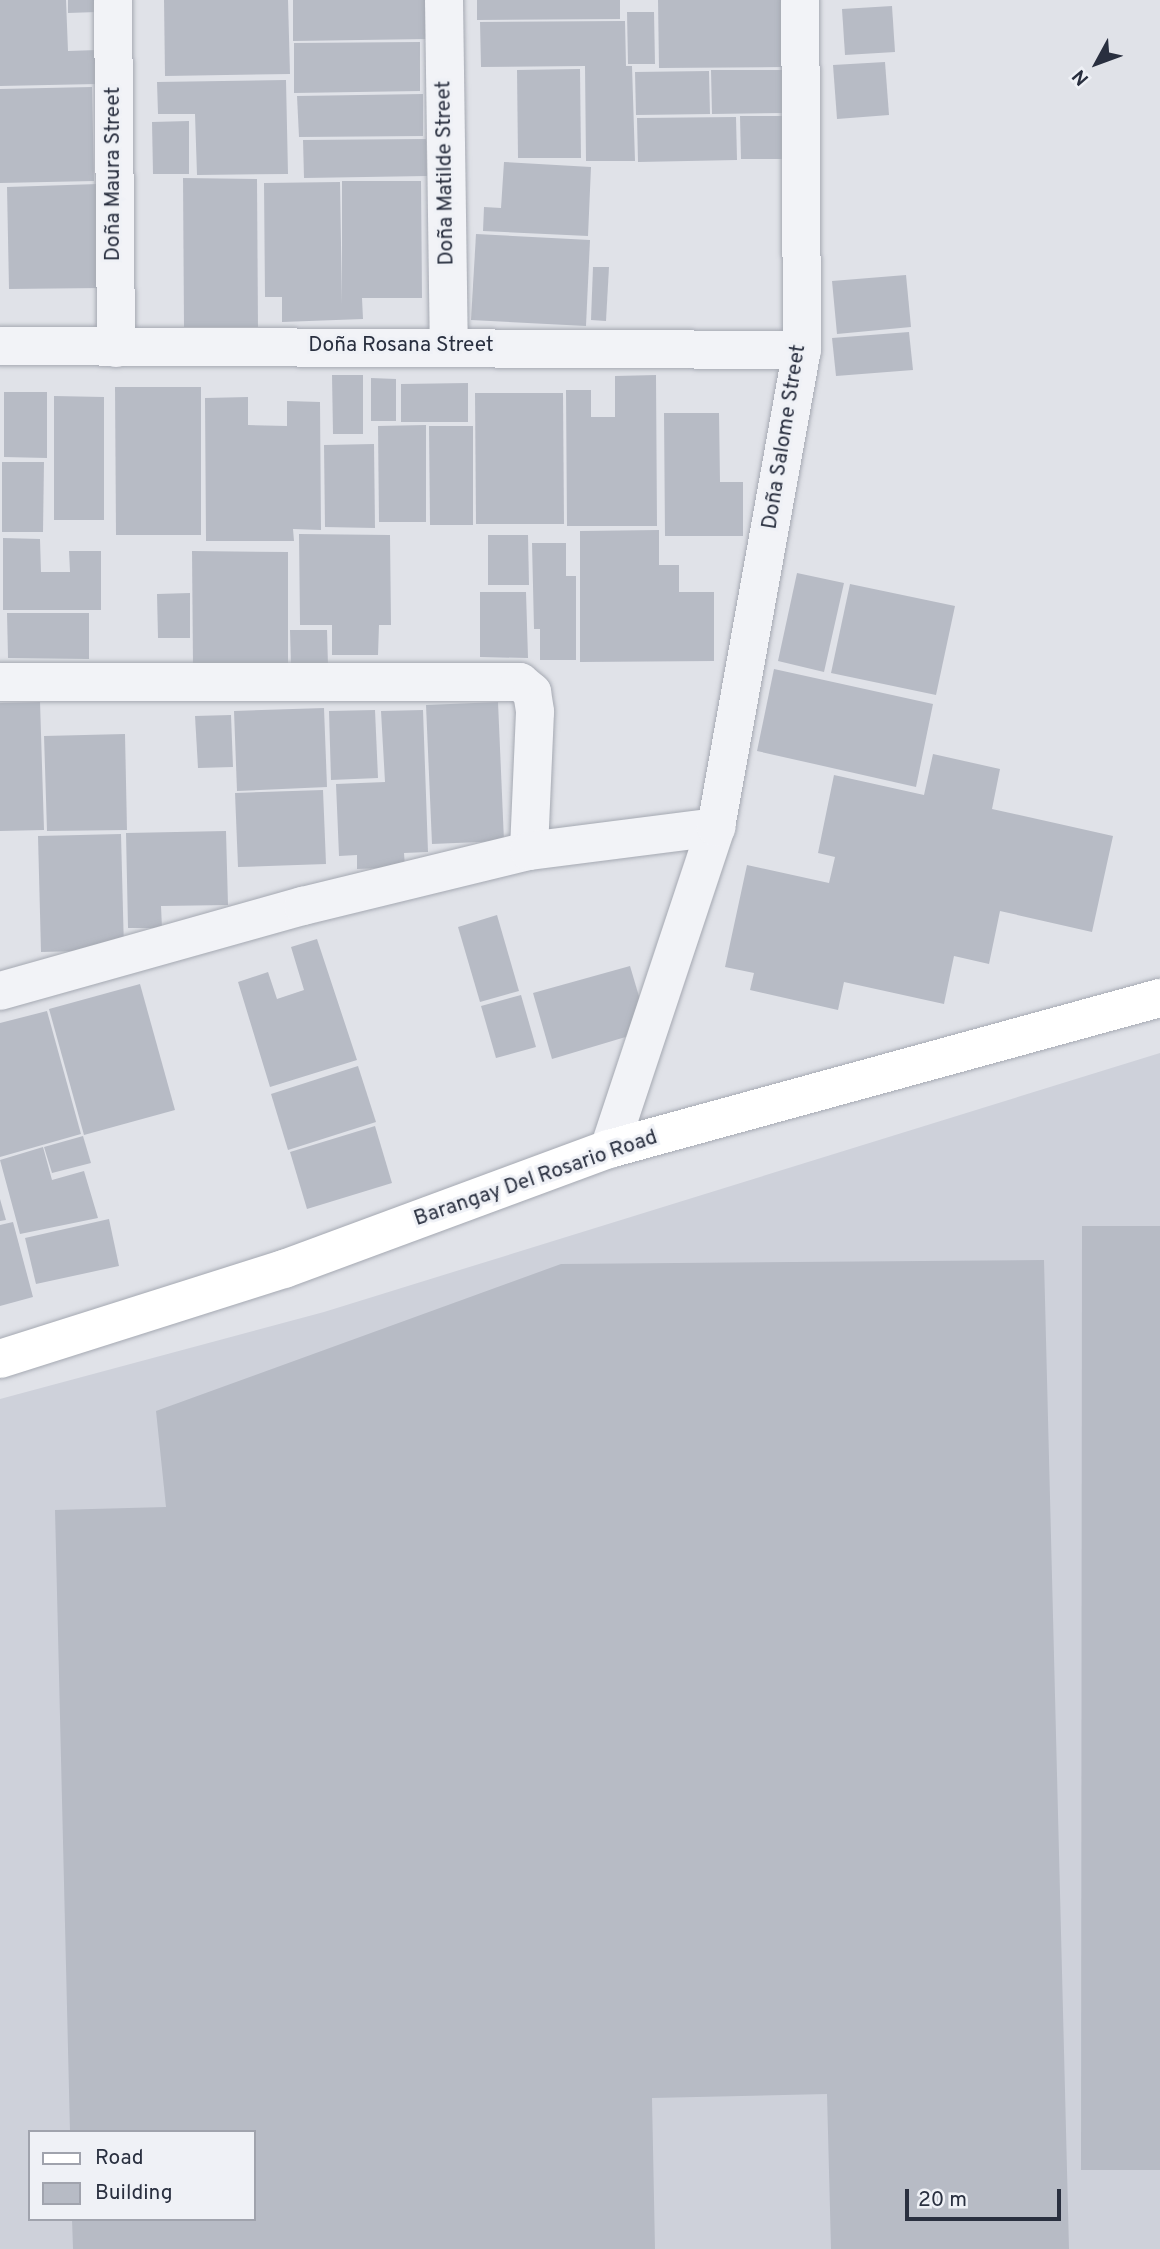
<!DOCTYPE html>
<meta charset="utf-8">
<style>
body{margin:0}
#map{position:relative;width:1160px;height:2249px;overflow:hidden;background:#e0e2e8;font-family:Overpass,sans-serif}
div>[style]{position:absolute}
.built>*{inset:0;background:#ced1da}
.building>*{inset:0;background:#b7bbc5}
.roads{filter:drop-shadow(0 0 2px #a5a9b2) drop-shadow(0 0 2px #a5a9b2)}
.street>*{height:38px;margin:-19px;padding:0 19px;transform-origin:19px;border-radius:19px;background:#f2f3f7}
.secondary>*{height:38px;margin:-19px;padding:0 19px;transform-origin:19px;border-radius:19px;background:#fff}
span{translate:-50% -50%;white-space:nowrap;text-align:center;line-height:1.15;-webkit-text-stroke:6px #eff1f6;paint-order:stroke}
.street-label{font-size:21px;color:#292f3f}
.legend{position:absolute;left:28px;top:2130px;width:228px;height:91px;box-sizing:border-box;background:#eff1f6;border:2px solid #a0a3ad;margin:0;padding:9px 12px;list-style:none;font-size:21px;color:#292f3f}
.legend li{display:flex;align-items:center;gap:14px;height:35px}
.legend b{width:35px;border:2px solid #a0a3ad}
.north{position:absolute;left:1062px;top:28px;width:70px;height:70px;-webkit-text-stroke:5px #eff1f6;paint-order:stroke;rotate:229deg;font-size:19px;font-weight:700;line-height:28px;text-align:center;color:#292f3f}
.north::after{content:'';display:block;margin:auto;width:24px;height:32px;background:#292f3f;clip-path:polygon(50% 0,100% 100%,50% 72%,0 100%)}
.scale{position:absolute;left:905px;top:2189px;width:156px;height:32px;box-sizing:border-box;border:4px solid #292f3f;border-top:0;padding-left:9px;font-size:21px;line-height:24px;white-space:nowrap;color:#292f3f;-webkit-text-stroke:5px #eff1f6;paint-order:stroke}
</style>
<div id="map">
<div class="built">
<div style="clip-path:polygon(evenodd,1160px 1053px,1160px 2249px,0 2249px,0 1399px,324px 1312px,1160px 1053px,30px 2132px,254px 2132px,254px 2219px,30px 2219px,30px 2132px)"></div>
</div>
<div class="building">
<div style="clip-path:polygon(0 0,66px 0,68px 51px,97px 50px,97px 84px,0 86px)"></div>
<div style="clip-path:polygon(68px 0,96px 0,97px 12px,68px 13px)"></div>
<div style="clip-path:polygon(164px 0,288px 0,290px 74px,165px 76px)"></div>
<div style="clip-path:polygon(293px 0,427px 0,428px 39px,293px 41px)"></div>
<div style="clip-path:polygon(477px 0,620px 0,620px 19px,477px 20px)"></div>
<div style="clip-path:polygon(658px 0,781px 0,782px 67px,659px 68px)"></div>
<div style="clip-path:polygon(892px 6px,895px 52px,845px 55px,842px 9px)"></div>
<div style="clip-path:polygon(627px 12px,654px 12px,655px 64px,628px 64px)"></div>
<div style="clip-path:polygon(625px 21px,626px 66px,632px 66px,635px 161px,586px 161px,585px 66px,481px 67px,480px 22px)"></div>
<div style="clip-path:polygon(420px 42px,420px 91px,294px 93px,294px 43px)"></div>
<div style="clip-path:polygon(885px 62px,889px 115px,837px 119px,833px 65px)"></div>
<div style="clip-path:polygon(580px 69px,581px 158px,518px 158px,517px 70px)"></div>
<div style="clip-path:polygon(711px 70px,782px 70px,783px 113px,712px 114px)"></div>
<div style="clip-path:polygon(709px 71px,710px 114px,636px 115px,635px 72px)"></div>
<div style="clip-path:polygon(286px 80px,288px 174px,197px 175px,195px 114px,158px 114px,157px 82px)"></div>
<div style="clip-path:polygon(92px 87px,94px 181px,0 183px,0 89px)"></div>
<div style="clip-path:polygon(423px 94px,423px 136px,299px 137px,297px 96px)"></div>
<div style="clip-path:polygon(740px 116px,786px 116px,786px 159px,741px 159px)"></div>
<div style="clip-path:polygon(736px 117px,737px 160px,638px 162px,637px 118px)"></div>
<div style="clip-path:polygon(189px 121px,189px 174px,153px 174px,152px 122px)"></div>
<div style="clip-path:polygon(426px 139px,427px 176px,304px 178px,303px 140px)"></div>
<div style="clip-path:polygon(504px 162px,591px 167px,588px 236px,483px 231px,484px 207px,501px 208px)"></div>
<div style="clip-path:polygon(183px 178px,257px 179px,258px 327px,184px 327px)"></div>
<div style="clip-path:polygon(342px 181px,421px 181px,422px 298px,362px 298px,363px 319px,282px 322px,282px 297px,265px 297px,264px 183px,340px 182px,342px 304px)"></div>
<div style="clip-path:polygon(98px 184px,101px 288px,9px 289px,7px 187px)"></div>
<div style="clip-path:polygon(476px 234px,590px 240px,586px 326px,471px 320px)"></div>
<div style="clip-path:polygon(593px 267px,609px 267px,606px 321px,591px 320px)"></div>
<div style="clip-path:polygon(906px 275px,911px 327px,837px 334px,832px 281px)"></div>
<div style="clip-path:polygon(909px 332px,913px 370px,836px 376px,832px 338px)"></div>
<div style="clip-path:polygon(332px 375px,363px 375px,363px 434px,333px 434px)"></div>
<div style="clip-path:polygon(656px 375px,657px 526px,567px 526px,566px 390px,591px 390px,591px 417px,615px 417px,615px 376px)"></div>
<div style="clip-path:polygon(371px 378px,396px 379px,396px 421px,371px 421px)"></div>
<div style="clip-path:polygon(468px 383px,468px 422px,401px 422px,401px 384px)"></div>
<div style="clip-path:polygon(115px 387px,201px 387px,201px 535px,116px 535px)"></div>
<div style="clip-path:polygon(4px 392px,47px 392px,47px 458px,4px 457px)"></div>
<div style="clip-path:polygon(475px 393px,563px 393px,564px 524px,476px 524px)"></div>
<div style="clip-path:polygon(54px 396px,104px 397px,104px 520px,54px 520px)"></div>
<div style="clip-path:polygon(248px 397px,248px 425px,287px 426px,287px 401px,320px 402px,321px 530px,293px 529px,294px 541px,206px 541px,205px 398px)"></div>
<div style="clip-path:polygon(664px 413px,719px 413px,720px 482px,743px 482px,743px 536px,665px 536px)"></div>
<div style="clip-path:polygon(426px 425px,426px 522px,379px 522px,378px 426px)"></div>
<div style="clip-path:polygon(429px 426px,473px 426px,473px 525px,430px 525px)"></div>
<div style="clip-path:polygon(374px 444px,375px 528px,325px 527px,324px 445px)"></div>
<div style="clip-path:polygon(2px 462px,44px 462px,43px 532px,2px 532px)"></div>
<div style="clip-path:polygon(659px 530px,659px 565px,679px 565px,679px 592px,714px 592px,714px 661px,580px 662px,580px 531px)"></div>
<div style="clip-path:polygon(299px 534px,390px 535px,391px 625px,379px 625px,378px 655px,332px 655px,332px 625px,300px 625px)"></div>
<div style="clip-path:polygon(488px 535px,528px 535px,529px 585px,488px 585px)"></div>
<div style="clip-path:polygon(3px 538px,40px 539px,41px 572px,70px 572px,69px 551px,101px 551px,101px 610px,3px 610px)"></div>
<div style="clip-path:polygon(532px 543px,566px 543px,566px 576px,576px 576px,576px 660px,540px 660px,540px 629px,534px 629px)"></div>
<div style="clip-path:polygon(192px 551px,288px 552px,288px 666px,193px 666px)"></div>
<div style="clip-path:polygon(797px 573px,844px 583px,824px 672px,778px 661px)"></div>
<div style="clip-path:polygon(850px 584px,955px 606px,936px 695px,831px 673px)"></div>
<div style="clip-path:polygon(480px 592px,526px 592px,528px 658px,480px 657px)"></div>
<div style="clip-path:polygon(190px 593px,190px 638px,158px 638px,157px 594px)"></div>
<div style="clip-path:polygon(7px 613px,89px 613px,89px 659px,8px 658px)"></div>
<div style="clip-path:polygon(290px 630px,327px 630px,328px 666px,291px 666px)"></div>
<div style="clip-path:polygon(774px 669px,933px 704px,916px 787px,757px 751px)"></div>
<div style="clip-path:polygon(40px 702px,44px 830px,0 831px,0 703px)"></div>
<div style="clip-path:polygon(498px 702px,504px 841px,432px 844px,426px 705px)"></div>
<div style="clip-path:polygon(324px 708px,327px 787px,237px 791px,234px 711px)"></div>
<div style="clip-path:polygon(375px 710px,378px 778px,331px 780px,329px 711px)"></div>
<div style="clip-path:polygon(423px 710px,428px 852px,404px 853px,405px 867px,357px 869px,357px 855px,339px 856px,336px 784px,385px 782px,381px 711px)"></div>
<div style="clip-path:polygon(231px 715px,233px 767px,198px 768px,195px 716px)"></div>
<div style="clip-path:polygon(125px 734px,127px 830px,47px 831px,44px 736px)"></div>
<div style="clip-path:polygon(933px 754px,1000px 769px,992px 809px,1113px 836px,1092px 932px,1000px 911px,989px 964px,954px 956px,944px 1004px,844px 982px,838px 1010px,750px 990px,754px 973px,725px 967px,747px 865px,829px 883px,835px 857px,818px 853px,834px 775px,924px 795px)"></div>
<div style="clip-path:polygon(323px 790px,326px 864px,238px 867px,235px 793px)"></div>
<div style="clip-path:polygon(226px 831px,228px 905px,161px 906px,162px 928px,128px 928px,126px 833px)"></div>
<div style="clip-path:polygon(121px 834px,124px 950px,41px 952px,38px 836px)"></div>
<div style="clip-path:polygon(497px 915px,519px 991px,480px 1002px,458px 927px)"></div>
<div style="clip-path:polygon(317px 939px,357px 1060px,270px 1087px,238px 982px,268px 972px,277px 999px,304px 990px,291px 947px)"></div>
<div style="clip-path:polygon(630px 966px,649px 1030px,552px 1059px,533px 993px)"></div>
<div style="clip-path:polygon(140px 984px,175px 1110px,84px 1135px,49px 1009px)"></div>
<div style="clip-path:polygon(521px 995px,536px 1047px,496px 1058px,481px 1006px)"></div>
<div style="clip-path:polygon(47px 1011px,81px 1134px,0 1157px,0 1023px)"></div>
<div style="clip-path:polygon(358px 1066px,376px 1122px,288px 1150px,271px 1094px)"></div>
<div style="clip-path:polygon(375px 1126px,392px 1183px,307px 1209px,290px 1152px)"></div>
<div style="clip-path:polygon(83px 1136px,91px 1163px,52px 1173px,44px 1147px)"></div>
<div style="clip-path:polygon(43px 1147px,52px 1180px,84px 1171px,98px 1218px,20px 1234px,0 1160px)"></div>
<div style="clip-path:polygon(0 1199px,6px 1220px,0 1221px)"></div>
<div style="clip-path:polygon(109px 1219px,119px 1266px,36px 1284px,25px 1238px)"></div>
<div style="clip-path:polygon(13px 1222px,33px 1297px,0 1306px,0 1225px)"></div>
<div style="clip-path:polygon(1082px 1226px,1160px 1226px,1160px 2170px,1081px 2170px)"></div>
<div style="clip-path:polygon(1044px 1260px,1069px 2249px,831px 2249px,827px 2094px,652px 2098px,655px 2249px,73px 2249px,72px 2219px,254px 2219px,254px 2132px,70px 2132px,55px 1510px,166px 1507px,156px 1411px,561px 1264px)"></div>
</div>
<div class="roads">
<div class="street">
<div style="left:113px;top:0;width:348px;rotate:89.5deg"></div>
<div style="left:444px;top:0;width:345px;rotate:89.2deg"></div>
<div style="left:0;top:346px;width:802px;rotate:0.29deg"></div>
<div style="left:0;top:682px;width:520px"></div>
<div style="left:520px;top:682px;width:16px;rotate:40deg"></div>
<div style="left:532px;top:692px;width:20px;rotate:81deg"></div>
<div style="left:535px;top:712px;width:139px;rotate:92.5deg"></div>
<div style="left:0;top:991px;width:315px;rotate:-15.7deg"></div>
<div style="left:303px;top:906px;width:233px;rotate:-13.7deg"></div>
<div style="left:529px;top:851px;width:189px;rotate:-7.3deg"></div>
<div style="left:609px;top:1149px;width:339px;rotate:-71.6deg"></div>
<div style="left:716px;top:827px;width:485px;rotate:-79.8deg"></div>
<div style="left:802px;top:350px;width:350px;rotate:-90.3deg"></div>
</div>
<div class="secondary">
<div style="left:0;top:1359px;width:298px;rotate:-17.6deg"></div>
<div style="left:284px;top:1269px;width:346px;rotate:-20.3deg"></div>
<div style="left:609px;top:1149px;width:571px;rotate:-15.33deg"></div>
</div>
</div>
<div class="street-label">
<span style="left:446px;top:173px;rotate:-91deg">Doña Matilde Street</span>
<span style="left:114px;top:174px;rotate:-90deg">Doña Maura Street</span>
<span style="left:401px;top:346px">Doña Rosana Street</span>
<span style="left:785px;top:437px;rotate:-81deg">Doña Salome Street</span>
<span style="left:536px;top:1179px;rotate:-19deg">Barangay Del Rosario Road</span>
</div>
<ul class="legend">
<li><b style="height:9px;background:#fff"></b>Road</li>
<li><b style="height:19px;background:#b7bbc5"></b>Building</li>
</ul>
<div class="north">N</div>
<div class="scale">20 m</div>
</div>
